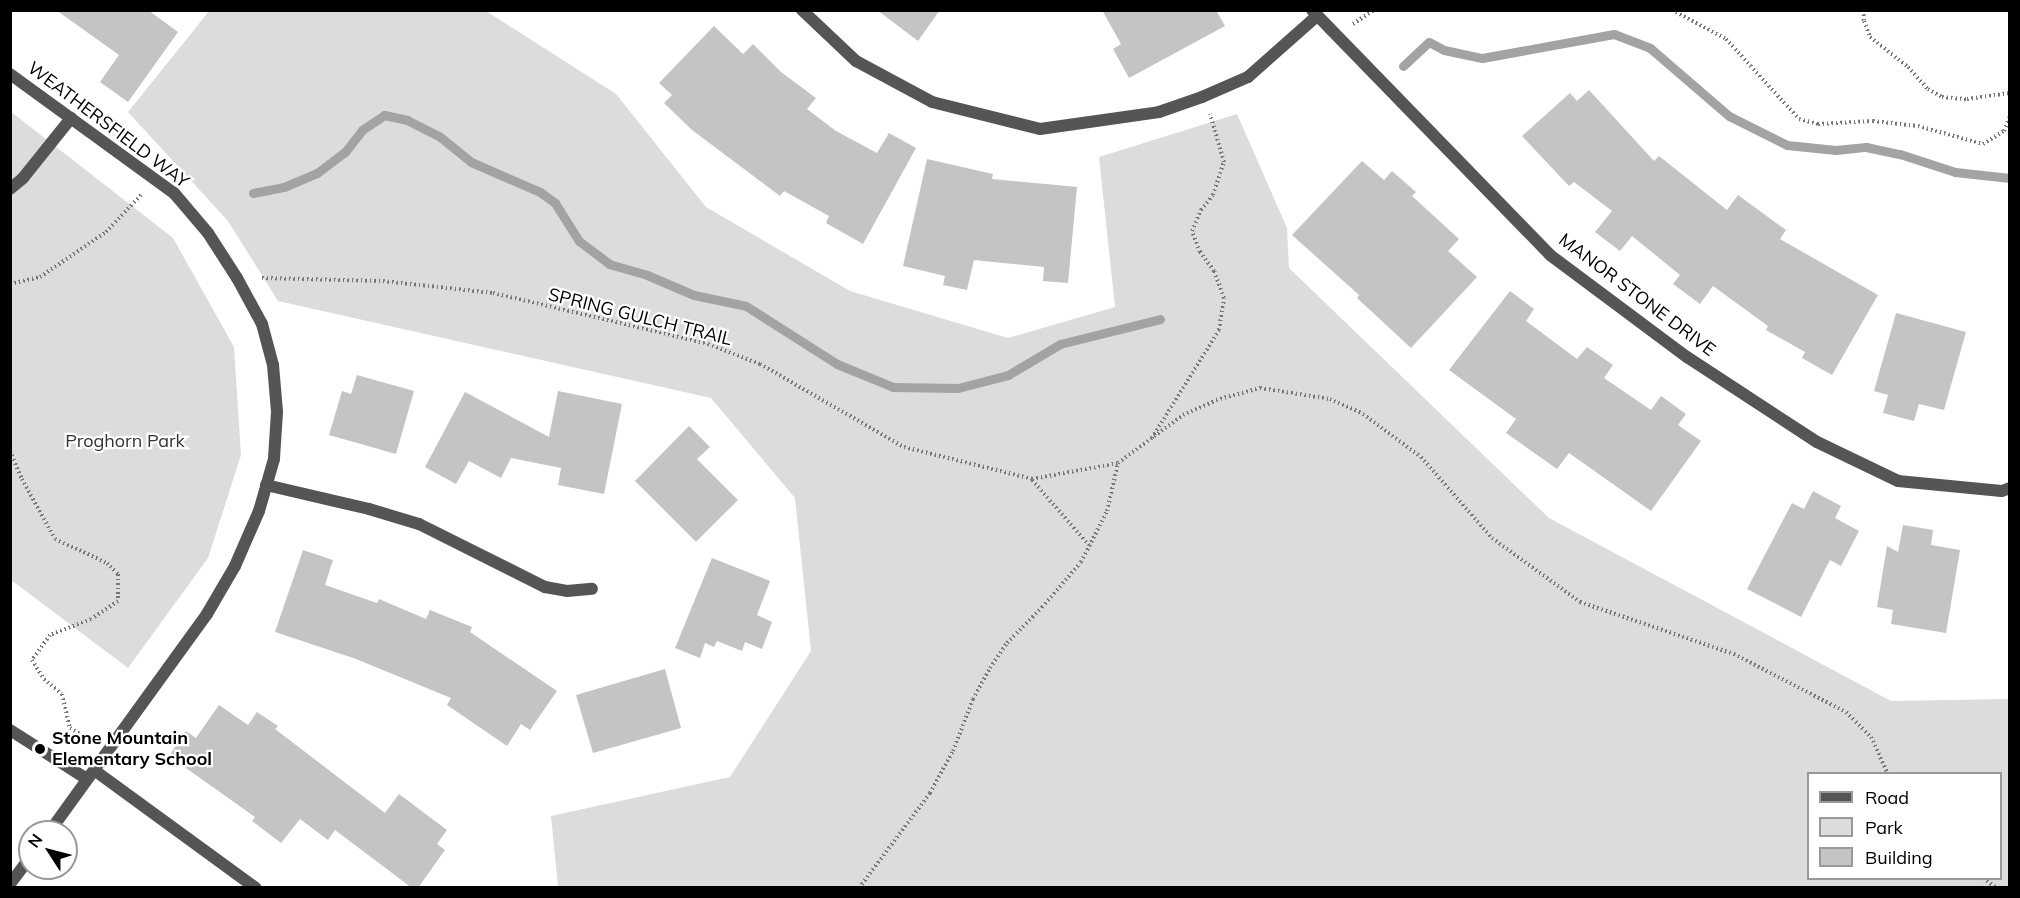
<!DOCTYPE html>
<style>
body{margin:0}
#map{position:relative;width:2020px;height:898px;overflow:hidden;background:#fff;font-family:Mulish,sans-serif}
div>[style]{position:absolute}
.green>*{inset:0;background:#dcdcdc}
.stream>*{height:9px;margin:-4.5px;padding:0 4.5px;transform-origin:4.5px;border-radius:4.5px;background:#a3a3a3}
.building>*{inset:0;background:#c4c4c4}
.path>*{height:4px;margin-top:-2px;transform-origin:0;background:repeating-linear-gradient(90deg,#777 0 1.5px,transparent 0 4.5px)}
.lane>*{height:12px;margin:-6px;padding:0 6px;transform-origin:6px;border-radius:6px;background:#555}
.street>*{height:12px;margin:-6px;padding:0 6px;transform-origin:6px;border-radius:6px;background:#555}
.dots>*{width:16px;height:16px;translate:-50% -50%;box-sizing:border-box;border:3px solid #fff;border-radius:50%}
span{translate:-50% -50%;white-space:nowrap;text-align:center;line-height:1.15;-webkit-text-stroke:4.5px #fff;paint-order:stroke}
.street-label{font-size:18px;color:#000}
.park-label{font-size:18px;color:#333}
.poi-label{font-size:18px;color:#000;font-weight:700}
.left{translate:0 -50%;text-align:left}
.frame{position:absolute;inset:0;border:12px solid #000;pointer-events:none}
.legend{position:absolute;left:1807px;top:772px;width:195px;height:108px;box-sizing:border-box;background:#fff;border:2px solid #999;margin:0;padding:8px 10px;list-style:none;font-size:18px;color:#000}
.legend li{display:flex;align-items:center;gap:12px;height:30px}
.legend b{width:30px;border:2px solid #999}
.north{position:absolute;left:18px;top:820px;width:60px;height:60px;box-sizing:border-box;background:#fff;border:2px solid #999;border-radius:50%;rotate:306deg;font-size:16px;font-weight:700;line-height:24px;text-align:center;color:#000}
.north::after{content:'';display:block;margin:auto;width:21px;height:27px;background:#000;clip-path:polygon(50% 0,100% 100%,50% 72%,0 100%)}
</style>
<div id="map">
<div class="green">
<div style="clip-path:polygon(evenodd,210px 10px,486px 11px,616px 94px,706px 207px,850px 291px,1008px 338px,1115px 307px,1099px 157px,1237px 114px,1287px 228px,1289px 268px,1549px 518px,1891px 701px,2009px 699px,2009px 887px,558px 887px,551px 816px,730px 777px,811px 651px,795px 498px,711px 398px,278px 301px,228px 221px,128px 112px,210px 10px,1808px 774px,2000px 774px,2000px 878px,1808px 878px,1808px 774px)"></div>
<div style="clip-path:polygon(10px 111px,173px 238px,234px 347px,241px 455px,208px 558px,128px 668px,11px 580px)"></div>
</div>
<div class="stream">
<div style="left:1403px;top:66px;width:35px;rotate:-43deg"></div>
<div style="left:1429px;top:42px;width:17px;rotate:28deg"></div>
<div style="left:1444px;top:50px;width:39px;rotate:12deg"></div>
<div style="left:1482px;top:58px;width:134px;rotate:-10.3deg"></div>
<div style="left:1614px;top:34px;width:39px;rotate:21deg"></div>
<div style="left:1650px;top:48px;width:104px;rotate:40.7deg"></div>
<div style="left:1729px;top:116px;width:65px;rotate:26.6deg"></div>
<div style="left:1787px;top:145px;width:49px;rotate:5.8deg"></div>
<div style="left:1836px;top:150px;width:30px;rotate:-6deg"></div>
<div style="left:1866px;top:147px;width:35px;rotate:12deg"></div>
<div style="left:1900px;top:154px;width:58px;rotate:18.1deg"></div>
<div style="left:1955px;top:172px;width:55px;rotate:6.2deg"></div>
<div style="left:253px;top:193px;width:32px;rotate:-11deg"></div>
<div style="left:284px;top:187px;width:36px;rotate:-23deg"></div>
<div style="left:317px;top:173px;width:35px;rotate:-37deg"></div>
<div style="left:345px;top:152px;width:28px;rotate:-52deg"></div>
<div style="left:362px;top:130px;width:27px;rotate:-34deg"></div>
<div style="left:384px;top:115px;width:24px;rotate:12deg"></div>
<div style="left:407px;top:120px;width:36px;rotate:27deg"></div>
<div style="left:439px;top:136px;width:41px;rotate:39.1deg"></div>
<div style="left:471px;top:162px;width:75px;rotate:23.5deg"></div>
<div style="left:540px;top:192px;width:19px;rotate:36deg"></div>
<div style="left:555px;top:203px;width:45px;rotate:57.7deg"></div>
<div style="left:579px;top:241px;width:38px;rotate:37deg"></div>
<div style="left:609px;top:264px;width:40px;rotate:16deg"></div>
<div style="left:647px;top:275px;width:51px;rotate:23.1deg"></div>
<div style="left:694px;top:295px;width:53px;rotate:11.9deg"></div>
<div style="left:746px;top:306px;width:108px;rotate:32.5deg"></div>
<div style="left:837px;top:364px;width:61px;rotate:22.3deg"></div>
<div style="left:893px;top:387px;width:65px;rotate:0.9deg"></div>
<div style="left:958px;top:388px;width:52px;rotate:-14.6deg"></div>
<div style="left:1008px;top:375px;width:61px;rotate:-30.8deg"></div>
<div style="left:1060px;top:344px;width:103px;rotate:-14deg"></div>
</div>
<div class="building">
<div style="clip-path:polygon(56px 10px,148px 10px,178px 32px,128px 102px,100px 82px,119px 55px)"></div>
<div style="clip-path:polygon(877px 10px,940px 10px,918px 41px)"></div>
<div style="clip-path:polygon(1102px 10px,1216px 10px,1225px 26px,1129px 78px,1113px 49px,1121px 44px)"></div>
<div style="clip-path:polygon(714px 26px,743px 54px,753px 44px,781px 72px,816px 98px,807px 109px,836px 131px,877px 153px,889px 133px,916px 148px,863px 244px,826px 223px,829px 216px,784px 191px,780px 196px,692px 130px,664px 103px,672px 95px,659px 83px)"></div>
<div style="clip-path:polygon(1589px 90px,1654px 161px,1659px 156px,1727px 210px,1738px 195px,1786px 230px,1780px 239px,1878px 295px,1832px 375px,1802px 358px,1805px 352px,1766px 330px,1768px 326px,1713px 286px,1700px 304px,1673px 284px,1680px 275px,1632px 236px,1620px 251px,1595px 232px,1612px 211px,1574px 182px,1569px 186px,1522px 136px,1570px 93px,1577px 101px)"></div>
<div style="clip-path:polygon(927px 159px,993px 174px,992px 179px,1077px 187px,1068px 283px,1043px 281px,1044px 267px,974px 260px,967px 290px,943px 285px,945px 276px,903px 266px)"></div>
<div style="clip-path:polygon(1362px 161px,1384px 180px,1392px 171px,1416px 192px,1412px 196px,1459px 239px,1448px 251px,1477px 277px,1411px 348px,1357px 298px,1359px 295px,1292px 235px)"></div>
<div style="clip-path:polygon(1510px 291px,1534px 309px,1526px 321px,1577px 359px,1587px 347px,1613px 365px,1604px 378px,1651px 410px,1661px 396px,1686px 414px,1678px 425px,1701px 441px,1651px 511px,1569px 453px,1557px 469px,1506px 433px,1516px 419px,1449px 370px)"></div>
<div style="clip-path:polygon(1896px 313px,1966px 332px,1944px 410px,1919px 404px,1914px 421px,1883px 413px,1888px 395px,1874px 391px)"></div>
<div style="clip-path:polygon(357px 375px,414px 391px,396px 454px,329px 435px,342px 391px,351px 394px)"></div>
<div style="clip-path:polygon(558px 391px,622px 404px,604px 494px,558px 485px,561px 468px,511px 458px,501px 478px,469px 461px,456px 484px,425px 467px,465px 392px,549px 437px)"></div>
<div style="clip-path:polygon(689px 426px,710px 447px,697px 459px,738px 500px,696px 542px,635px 481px)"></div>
<div style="clip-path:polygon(1813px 491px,1841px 506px,1835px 518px,1859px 531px,1841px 566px,1830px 560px,1801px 617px,1747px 589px,1792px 503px,1804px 509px)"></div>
<div style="clip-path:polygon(1903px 525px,1933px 530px,1931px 545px,1960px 550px,1946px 633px,1891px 624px,1893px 610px,1877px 607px,1887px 546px,1898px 552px)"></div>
<div style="clip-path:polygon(303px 550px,333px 560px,325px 585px,377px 603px,379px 599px,426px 619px,430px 610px,472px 627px,470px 632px,557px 691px,530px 730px,521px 724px,507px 746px,447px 705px,451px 698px,356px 659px,275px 632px)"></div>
<div style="clip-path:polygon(712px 558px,770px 581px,757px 615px,772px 622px,762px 649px,745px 642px,742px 651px,717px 641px,714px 647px,705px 643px,700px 658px,675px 648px)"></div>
<div style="clip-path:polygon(665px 669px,681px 728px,593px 753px,576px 695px)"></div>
<div style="clip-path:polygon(219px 705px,248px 725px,257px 712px,278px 726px,275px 729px,385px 813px,399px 794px,447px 830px,437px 844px,445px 850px,418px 888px,412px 888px,335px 830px,328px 840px,300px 819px,281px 843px,252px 821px,255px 817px,169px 756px,186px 731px,196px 738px)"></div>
</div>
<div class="path">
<div style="left:1672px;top:10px;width:61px;rotate:28.2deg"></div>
<div style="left:1726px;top:39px;width:108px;rotate:47.6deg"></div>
<div style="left:1799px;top:119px;width:20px;rotate:15deg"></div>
<div style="left:1818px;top:124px;width:55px;rotate:-3.1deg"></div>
<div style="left:1873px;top:121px;width:45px;rotate:6.3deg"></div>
<div style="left:1918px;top:126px;width:67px;rotate:15.5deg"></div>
<div style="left:1983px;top:144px;width:25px;rotate:-32deg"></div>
<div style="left:2004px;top:131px;width:16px;rotate:-68deg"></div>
<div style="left:1863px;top:10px;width:11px;rotate:85deg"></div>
<div style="left:1864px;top:21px;width:17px;rotate:69deg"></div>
<div style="left:1870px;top:37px;width:48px;rotate:38.3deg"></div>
<div style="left:1908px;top:67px;width:30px;rotate:48deg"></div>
<div style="left:1928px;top:89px;width:16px;rotate:30deg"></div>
<div style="left:1942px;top:97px;width:25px;rotate:5deg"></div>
<div style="left:1967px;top:99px;width:43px;rotate:-7.9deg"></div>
<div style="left:1353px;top:24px;width:25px;rotate:-34deg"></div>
<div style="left:2010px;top:69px;width:16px;rotate:90deg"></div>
<div style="left:262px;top:278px;width:121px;rotate:1.4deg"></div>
<div style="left:383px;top:281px;width:111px;rotate:6.2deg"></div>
<div style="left:493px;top:293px;width:221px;rotate:13.3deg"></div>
<div style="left:708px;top:344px;width:56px;rotate:21deg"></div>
<div style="left:760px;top:364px;width:166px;rotate:30deg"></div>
<div style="left:904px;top:447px;width:132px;rotate:14deg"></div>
<div style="left:1032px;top:479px;width:87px;rotate:-10.5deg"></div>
<div style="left:10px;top:284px;width:31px;rotate:-13deg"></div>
<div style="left:40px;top:277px;width:80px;rotate:-34.3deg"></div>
<div style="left:106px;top:232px;width:51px;rotate:-46.6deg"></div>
<div style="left:1152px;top:438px;width:127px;rotate:-58.2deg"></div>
<div style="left:1219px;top:330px;width:32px;rotate:-81deg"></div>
<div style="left:1224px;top:298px;width:29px;rotate:-110deg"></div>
<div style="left:1214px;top:271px;width:24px;rotate:-126deg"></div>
<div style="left:1200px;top:252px;width:22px;rotate:-111deg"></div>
<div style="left:1192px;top:231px;width:23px;rotate:-67deg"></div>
<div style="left:1201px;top:210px;width:19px;rotate:-51deg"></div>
<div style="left:1213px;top:195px;width:35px;rotate:-72deg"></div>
<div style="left:1224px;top:162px;width:50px;rotate:-106.3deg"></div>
<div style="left:10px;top:451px;width:30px;rotate:67deg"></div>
<div style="left:22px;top:479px;width:68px;rotate:61.2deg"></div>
<div style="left:55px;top:539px;width:57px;rotate:24.8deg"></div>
<div style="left:107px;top:563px;width:16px;rotate:45deg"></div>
<div style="left:118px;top:574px;width:27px;rotate:90deg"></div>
<div style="left:118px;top:601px;width:32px;rotate:146deg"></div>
<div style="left:91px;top:619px;width:44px;rotate:158.7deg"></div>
<div style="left:50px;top:635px;width:31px;rotate:126deg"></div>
<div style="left:32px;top:660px;width:22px;rotate:58deg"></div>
<div style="left:44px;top:679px;width:23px;rotate:40deg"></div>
<div style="left:62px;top:694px;width:35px;rotate:77deg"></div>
<div style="left:70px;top:728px;width:23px;rotate:31deg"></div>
<div style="left:1032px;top:480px;width:86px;rotate:48.8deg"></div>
<div style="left:1983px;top:878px;width:17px;rotate:36deg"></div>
<div style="left:859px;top:888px;width:119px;rotate:-53.2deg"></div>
<div style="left:930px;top:793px;width:48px;rotate:-61.3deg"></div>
<div style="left:953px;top:751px;width:56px;rotate:-69deg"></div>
<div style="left:973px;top:699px;width:35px;rotate:-61deg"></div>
<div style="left:990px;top:668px;width:30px;rotate:-56deg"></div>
<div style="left:1007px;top:643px;width:54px;rotate:-45.7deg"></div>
<div style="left:1045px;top:604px;width:55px;rotate:-49.4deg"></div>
<div style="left:1081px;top:562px;width:57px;rotate:-63deg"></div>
<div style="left:1107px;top:511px;width:49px;rotate:-77.1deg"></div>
<div style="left:1118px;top:463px;width:81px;rotate:-36.4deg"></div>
<div style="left:1183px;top:415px;width:36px;rotate:-24deg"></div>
<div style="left:1216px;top:400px;width:46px;rotate:-15.3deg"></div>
<div style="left:1260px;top:388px;width:71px;rotate:8.9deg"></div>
<div style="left:1330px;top:399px;width:36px;rotate:24deg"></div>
<div style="left:1363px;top:414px;width:72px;rotate:36.6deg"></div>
<div style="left:1421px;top:457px;width:108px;rotate:48.8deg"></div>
<div style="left:1492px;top:538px;width:109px;rotate:36deg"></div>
<div style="left:1580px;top:602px;width:163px;rotate:18.7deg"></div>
<div style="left:1734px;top:654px;width:126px;rotate:27.4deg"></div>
<div style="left:1846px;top:712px;width:35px;rotate:45deg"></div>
<div style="left:1871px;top:737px;width:41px;rotate:65.3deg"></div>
</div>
<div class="lane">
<div style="left:10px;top:189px;width:17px;rotate:-40deg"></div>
<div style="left:23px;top:178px;width:77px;rotate:-51.3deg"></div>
<div style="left:10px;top:730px;width:91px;rotate:32.5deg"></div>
</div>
<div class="street">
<div style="left:802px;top:10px;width:74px;rotate:43.4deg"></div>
<div style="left:856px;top:61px;width:86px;rotate:28.3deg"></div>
<div style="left:932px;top:102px;width:111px;rotate:14deg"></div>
<div style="left:1040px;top:129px;width:120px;rotate:-8.1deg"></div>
<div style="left:1159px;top:112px;width:46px;rotate:-19.2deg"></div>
<div style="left:1202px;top:97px;width:50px;rotate:-23.5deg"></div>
<div style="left:1248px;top:77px;width:92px;rotate:-41.5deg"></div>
<div style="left:1312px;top:10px;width:342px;rotate:45.8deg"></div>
<div style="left:1550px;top:255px;width:171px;rotate:36.7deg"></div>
<div style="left:1687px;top:357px;width:155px;rotate:33.2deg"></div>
<div style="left:1817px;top:442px;width:90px;rotate:25.7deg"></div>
<div style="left:1898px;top:481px;width:104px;rotate:5.5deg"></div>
<div style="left:2002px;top:491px;width:9px;rotate:-21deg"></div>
<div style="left:10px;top:74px;width:203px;rotate:36deg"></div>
<div style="left:174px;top:193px;width:52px;rotate:49.6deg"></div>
<div style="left:208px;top:233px;width:54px;rotate:57.2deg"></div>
<div style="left:237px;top:278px;width:52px;rotate:61.5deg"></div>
<div style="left:262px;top:324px;width:42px;rotate:75deg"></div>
<div style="left:273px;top:365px;width:47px;rotate:85.1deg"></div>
<div style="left:277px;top:412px;width:47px;rotate:93.7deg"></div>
<div style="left:274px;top:459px;width:54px;rotate:106.1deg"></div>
<div style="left:259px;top:511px;width:60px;rotate:113.6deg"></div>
<div style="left:235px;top:566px;width:56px;rotate:120.3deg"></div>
<div style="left:207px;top:614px;width:269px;rotate:125.9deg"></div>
<div style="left:266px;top:485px;width:106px;rotate:13.1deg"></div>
<div style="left:369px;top:509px;width:52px;rotate:16.7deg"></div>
<div style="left:419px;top:524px;width:141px;rotate:26.6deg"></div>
<div style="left:545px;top:587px;width:22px;rotate:10deg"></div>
<div style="left:567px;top:591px;width:25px;rotate:-5deg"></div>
<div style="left:94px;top:770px;width:200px;rotate:36.1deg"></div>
<div style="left:10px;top:884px;width:34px;rotate:-53deg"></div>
</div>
<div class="dots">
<div style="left:40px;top:749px;background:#000"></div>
</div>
<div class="street-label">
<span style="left:108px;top:125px;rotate:37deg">WEATHERSFIELD WAY</span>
<span style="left:1637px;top:295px;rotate:37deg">MANOR STONE DRIVE</span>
<span style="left:640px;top:317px;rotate:14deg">SPRING GULCH TRAIL</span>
</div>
<div class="park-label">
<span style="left:125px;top:441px">Proghorn Park</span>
</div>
<div class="poi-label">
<span class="left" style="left:52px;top:749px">Stone Mountain<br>Elementary School</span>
</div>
<div class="frame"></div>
<ul class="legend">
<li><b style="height:8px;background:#555"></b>Road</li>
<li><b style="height:16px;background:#dcdcdc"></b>Park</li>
<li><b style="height:16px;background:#c4c4c4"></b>Building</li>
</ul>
<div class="north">N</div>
</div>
